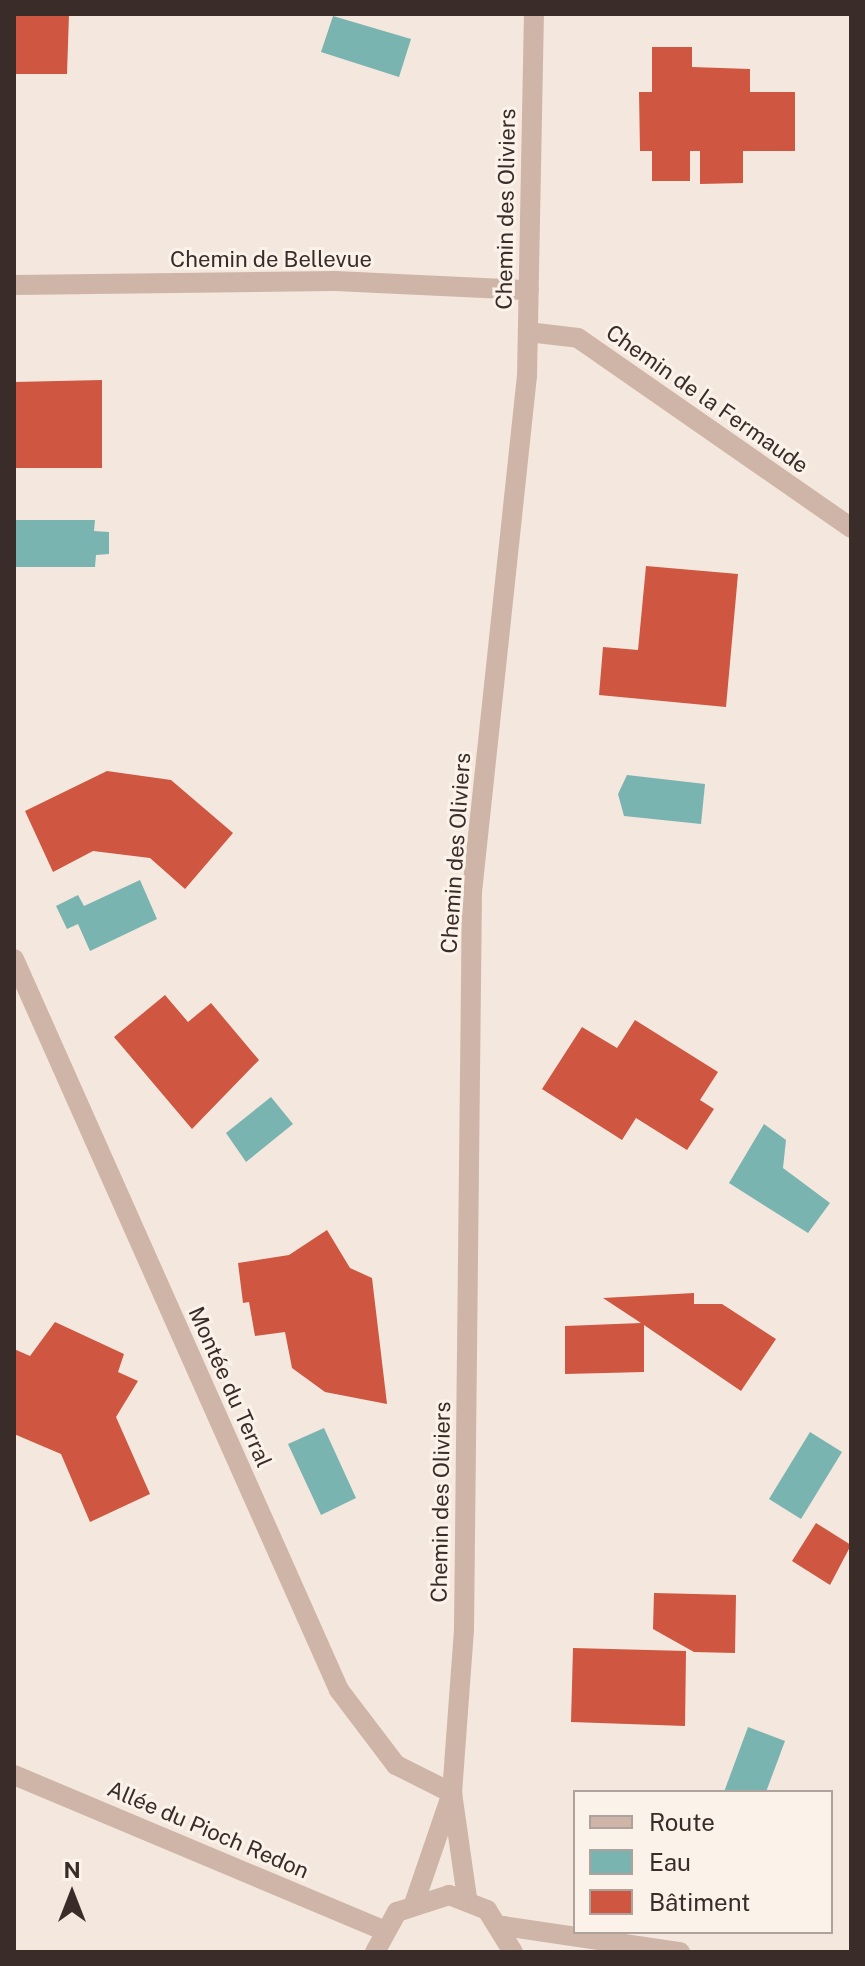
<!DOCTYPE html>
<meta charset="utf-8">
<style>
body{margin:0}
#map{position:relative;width:865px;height:1966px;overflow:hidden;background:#f4e7dd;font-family:"Public Sans",sans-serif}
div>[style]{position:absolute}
.water>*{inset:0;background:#79b4b1}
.building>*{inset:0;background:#cf5640}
.minor>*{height:20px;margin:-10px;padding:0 10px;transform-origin:10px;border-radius:10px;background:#ceb5a8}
span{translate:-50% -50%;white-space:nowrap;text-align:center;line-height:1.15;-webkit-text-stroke:6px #fbf2ea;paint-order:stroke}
.street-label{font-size:22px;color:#3a2c28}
.frame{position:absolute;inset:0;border:16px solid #3a2c28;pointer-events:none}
.legend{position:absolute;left:573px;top:1790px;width:260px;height:144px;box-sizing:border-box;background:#fbf2ea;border:2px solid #aea39c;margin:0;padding:10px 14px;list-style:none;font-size:24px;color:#3a2c28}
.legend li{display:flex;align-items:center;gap:16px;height:40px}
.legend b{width:40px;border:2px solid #aea39c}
.north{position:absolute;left:32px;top:1854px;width:80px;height:80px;-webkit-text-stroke:6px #fbf2ea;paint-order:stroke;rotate:0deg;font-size:22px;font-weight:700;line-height:32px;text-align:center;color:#3a2c28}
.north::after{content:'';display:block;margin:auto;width:28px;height:36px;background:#3a2c28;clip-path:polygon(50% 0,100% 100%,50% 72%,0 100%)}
</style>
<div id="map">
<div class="water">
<div style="clip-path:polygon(333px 16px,411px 39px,399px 77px,321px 52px)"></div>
<div style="clip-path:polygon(14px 520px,95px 520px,94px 531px,109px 532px,109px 554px,96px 555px,95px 567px,14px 567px)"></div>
<div style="clip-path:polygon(627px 775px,705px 784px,701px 824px,624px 816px,618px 794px)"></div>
<div style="clip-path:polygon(140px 880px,157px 919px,90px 951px,78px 924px,67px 929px,56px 906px,78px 895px,84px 906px)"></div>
<div style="clip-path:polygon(271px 1097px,293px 1124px,246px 1162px,226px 1133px)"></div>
<div style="clip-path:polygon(764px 1124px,786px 1140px,783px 1168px,830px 1203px,808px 1233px,729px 1183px)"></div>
<div style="clip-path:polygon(324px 1428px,356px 1498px,321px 1515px,288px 1444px)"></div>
<div style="clip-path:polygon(810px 1432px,842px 1452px,801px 1519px,769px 1499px)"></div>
<div style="clip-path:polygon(748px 1727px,785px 1741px,766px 1792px,724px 1792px)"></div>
</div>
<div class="building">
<div style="clip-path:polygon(14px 14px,69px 14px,67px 74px,14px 74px)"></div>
<div style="clip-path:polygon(652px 47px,692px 47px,692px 67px,750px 69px,750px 92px,795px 92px,795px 151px,743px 151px,743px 183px,700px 184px,700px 151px,690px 151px,690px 181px,652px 181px,652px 151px,640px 151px,639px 92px,652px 92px)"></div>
<div style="clip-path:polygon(102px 380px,102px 468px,14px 468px,14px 382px)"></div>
<div style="clip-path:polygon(646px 566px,738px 574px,726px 707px,599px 695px,603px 647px,638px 650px)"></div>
<div style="clip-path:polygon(107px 771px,171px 780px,233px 833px,185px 889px,150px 858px,93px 851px,53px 872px,25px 811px)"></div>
<div style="clip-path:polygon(165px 995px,188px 1022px,211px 1003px,259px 1060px,192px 1129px,114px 1037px)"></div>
<div style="clip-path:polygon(635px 1020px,718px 1072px,700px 1100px,714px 1109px,687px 1150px,636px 1118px,622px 1140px,542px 1089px,582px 1027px,617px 1048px)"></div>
<div style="clip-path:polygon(327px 1230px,350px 1268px,372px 1278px,387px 1404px,325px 1392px,292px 1368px,285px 1332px,255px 1336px,249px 1302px,243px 1303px,238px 1263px,289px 1255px)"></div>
<div style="clip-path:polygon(694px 1293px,694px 1304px,722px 1304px,776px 1339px,741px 1391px,644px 1325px,644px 1372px,565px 1374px,565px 1326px,641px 1323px,603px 1298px)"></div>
<div style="clip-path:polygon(55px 1322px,124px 1354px,118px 1372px,138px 1381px,116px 1417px,150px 1494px,90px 1522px,61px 1454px,14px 1434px,14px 1349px,30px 1356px)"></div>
<div style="clip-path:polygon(816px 1523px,851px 1545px,830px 1585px,792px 1561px)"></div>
<div style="clip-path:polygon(654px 1593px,736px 1595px,735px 1653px,694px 1652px,653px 1629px)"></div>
<div style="clip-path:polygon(573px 1648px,686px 1651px,685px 1726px,571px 1722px)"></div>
</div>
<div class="minor">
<div style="left:14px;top:285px;width:321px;rotate:-0.7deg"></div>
<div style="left:335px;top:281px;width:194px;rotate:2.7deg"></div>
<div style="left:528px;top:332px;width:50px;rotate:6.8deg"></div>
<div style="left:578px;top:338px;width:333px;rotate:34.8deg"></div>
<div style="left:14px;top:959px;width:800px;rotate:66.03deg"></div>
<div style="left:339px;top:1690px;width:94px;rotate:52.8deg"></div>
<div style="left:396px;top:1765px;width:63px;rotate:26.6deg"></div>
<div style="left:14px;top:1775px;width:400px;rotate:22.8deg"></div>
<div style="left:467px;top:1898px;width:106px;rotate:-98.1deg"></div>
<div style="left:452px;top:1793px;width:164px;rotate:-85.8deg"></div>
<div style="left:464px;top:1629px;width:737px;rotate:-89.38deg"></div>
<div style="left:472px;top:892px;width:519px;rotate:-83.92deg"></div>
<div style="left:527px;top:376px;width:362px;rotate:-88.9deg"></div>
<div style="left:415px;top:1901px;width:108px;rotate:-71.1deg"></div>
<div style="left:503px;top:1926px;width:179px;rotate:8.4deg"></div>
<div style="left:375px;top:1952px;width:46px;rotate:-61.2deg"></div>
<div style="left:397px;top:1912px;width:55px;rotate:-18.1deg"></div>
<div style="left:449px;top:1895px;width:41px;rotate:21.5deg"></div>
<div style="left:487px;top:1910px;width:49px;rotate:58.2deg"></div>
</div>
<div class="street-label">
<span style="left:506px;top:209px;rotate:-89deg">Chemin des Oliviers</span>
<span style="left:271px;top:260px">Chemin de Bellevue</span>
<span style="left:707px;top:399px;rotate:35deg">Chemin de la Fermaude</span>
<span style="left:456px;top:853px;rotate:-86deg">Chemin des Oliviers</span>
<span style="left:230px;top:1387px;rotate:66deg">Montée du Terral</span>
<span style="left:441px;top:1502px;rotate:-89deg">Chemin des Oliviers</span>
<span style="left:208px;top:1830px;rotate:23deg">Allée du Pioch Redon</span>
</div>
<div class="frame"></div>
<ul class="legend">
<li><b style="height:10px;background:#ceb5a8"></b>Route</li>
<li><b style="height:22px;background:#79b4b1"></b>Eau</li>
<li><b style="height:22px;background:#cf5640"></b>Bâtiment</li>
</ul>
<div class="north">N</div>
</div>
